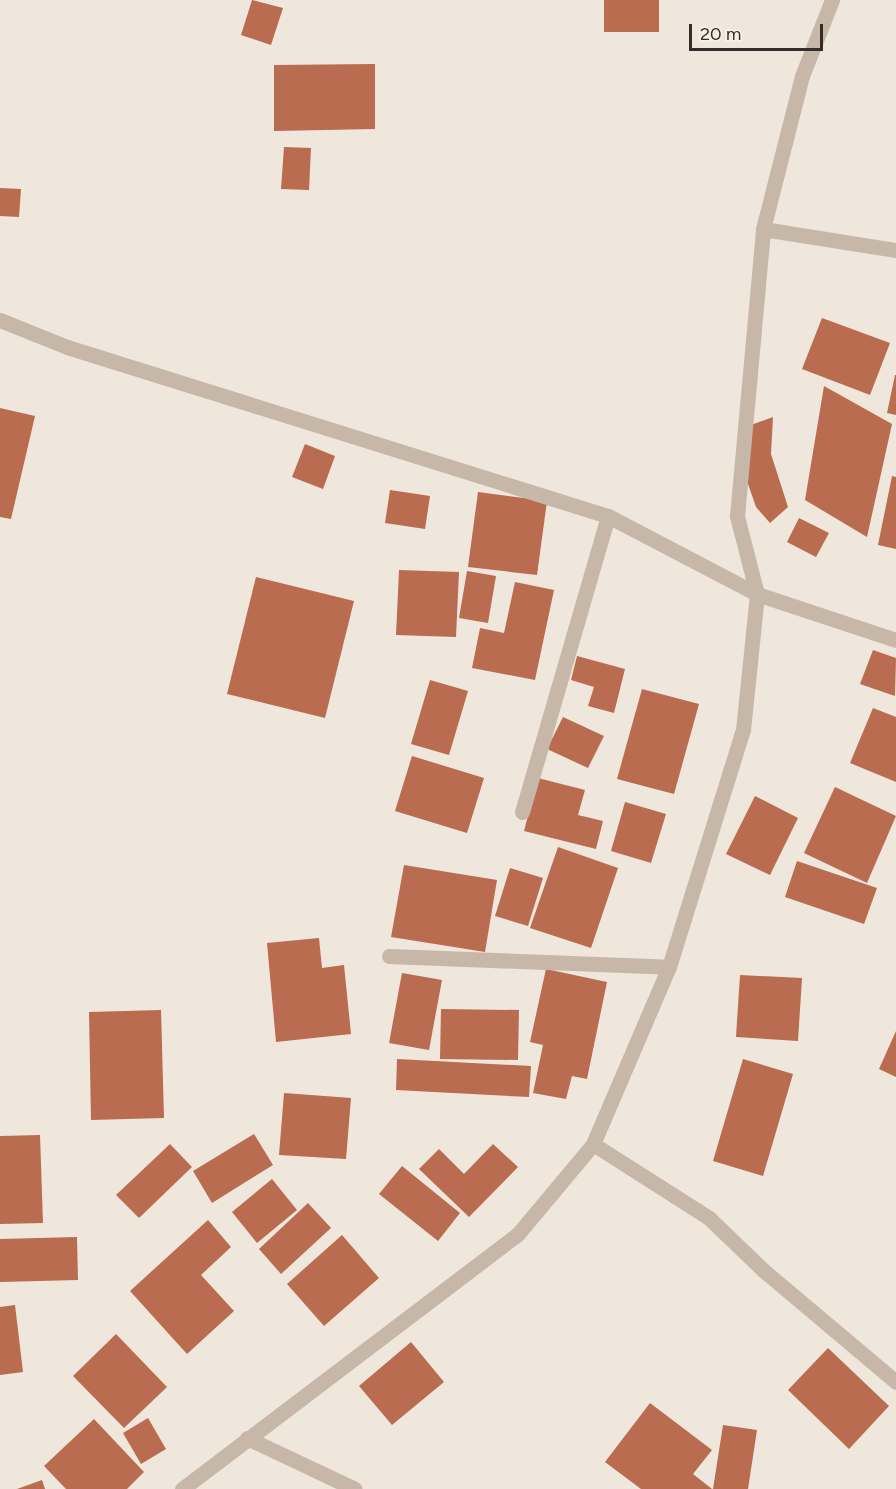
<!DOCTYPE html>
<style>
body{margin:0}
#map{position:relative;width:896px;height:1489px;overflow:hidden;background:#efe6dc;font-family:Figtree,sans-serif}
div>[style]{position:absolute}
.building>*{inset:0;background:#b96c4f}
.minor>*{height:15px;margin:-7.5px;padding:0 7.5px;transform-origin:7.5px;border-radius:7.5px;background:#c6b7a9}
span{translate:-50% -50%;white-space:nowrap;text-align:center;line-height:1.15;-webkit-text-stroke:4.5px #f7f0e7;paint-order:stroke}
.scale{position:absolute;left:689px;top:24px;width:134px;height:27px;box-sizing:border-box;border:3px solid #342c28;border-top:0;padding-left:8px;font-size:18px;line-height:21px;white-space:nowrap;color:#342c28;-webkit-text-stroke:4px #f7f0e7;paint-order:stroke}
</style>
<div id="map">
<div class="building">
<div style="clip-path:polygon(252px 0,283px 8px,271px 45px,241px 35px)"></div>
<div style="clip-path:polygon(604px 0,659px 0,659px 32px,604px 32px)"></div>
<div style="clip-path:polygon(375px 64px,375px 129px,274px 131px,274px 65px)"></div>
<div style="clip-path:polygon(284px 147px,311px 148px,309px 190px,281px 189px)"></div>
<div style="clip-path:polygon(0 188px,21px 189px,19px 217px,0 216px)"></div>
<div style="clip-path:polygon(822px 318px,890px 343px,870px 395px,802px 369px)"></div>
<div style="clip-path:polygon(895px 375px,896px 375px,896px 415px,887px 413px)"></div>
<div style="clip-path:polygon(824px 386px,892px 424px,867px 537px,805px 500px)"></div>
<div style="clip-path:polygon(0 408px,35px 416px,11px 519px,0 517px)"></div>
<div style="clip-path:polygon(773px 417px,771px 454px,788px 507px,770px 523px,756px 507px,747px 481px,751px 425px)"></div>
<div style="clip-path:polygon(305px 444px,335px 456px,323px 489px,292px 477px)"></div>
<div style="clip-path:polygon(892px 476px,896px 477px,896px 549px,878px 545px)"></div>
<div style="clip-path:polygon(390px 490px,430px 496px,425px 529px,385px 523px)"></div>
<div style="clip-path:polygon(478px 492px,547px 501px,537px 575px,468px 567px)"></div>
<div style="clip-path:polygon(799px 518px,829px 533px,816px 557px,787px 542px)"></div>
<div style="clip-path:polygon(399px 570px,459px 572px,456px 637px,396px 635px)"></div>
<div style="clip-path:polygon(467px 571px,496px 576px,488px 623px,459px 618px)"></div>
<div style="clip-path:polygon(256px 577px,354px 601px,325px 718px,227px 694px)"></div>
<div style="clip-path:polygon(515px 582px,554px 590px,535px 680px,472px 668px,480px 628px,504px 633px)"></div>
<div style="clip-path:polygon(873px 650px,896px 658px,895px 696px,860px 684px)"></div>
<div style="clip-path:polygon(577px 656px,625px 669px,614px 713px,588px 706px,594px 687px,571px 680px)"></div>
<div style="clip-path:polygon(430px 680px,468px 691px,449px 755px,411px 744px)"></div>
<div style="clip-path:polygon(642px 689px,699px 704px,674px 794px,617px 779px)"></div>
<div style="clip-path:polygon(873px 708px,896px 717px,896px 782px,850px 763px)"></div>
<div style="clip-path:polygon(563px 717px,604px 736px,588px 768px,547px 749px)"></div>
<div style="clip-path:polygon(412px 756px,484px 778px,467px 833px,395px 811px)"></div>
<div style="clip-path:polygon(538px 778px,585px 790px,578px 815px,603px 821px,596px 849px,524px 831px)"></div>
<div style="clip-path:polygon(835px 787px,896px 816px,867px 883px,804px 853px)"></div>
<div style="clip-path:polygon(755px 796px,798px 818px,770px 875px,726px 854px)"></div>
<div style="clip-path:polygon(625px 802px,666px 814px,651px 863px,611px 851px)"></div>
<div style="clip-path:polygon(558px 847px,618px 868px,591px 948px,530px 928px)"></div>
<div style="clip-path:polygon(797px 861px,877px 888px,864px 924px,785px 897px)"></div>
<div style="clip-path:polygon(404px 865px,497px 880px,485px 952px,391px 937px)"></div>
<div style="clip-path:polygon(510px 868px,543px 878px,528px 926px,495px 916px)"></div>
<div style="clip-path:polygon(319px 938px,322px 968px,344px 965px,351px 1034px,276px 1042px,267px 943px)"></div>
<div style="clip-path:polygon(546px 969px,607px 982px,587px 1079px,572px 1076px,566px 1099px,533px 1093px,543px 1045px,530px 1042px)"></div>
<div style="clip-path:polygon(402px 973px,442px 980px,429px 1050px,389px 1043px)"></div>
<div style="clip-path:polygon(740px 975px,802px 978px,798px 1041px,736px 1037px)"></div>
<div style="clip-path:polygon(441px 1009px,519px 1010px,518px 1060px,440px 1059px)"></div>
<div style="clip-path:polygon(161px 1010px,164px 1118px,91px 1120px,89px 1012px)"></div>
<div style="clip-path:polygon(896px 1031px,896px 1077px,879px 1069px)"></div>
<div style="clip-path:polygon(397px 1059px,531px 1066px,529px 1097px,396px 1090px)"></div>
<div style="clip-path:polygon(743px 1059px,793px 1074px,763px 1176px,713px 1161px)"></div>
<div style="clip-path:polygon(284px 1093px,351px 1098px,346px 1159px,279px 1155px)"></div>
<div style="clip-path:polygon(254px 1134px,273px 1165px,212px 1203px,193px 1171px)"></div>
<div style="clip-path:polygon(40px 1135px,43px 1223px,0 1224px,0 1136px)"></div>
<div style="clip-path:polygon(170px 1144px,192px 1167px,139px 1218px,116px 1195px)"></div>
<div style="clip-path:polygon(493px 1144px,518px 1167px,469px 1217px,419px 1169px,439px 1149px,464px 1174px)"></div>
<div style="clip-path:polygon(402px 1166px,460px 1213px,438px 1241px,379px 1194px)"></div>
<div style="clip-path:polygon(272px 1179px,297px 1210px,257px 1243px,232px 1212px)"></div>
<div style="clip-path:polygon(308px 1203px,331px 1228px,281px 1274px,259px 1249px)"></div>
<div style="clip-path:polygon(208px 1220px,231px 1247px,201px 1275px,234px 1311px,187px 1354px,130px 1291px)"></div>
<div style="clip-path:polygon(342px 1235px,379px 1278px,324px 1326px,287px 1284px)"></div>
<div style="clip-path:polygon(77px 1237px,78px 1280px,0 1282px,0 1239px)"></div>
<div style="clip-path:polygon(15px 1305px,23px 1372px,0 1375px,0 1307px)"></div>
<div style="clip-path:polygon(116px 1334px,167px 1387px,124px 1428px,73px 1376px)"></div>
<div style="clip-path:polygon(411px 1342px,444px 1382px,392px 1425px,359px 1386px)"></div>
<div style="clip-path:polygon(828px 1348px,889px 1406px,849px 1449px,788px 1390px)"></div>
<div style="clip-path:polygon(650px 1403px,712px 1450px,693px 1474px,712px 1489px,641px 1489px,605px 1462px)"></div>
<div style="clip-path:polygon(148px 1418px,166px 1449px,141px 1464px,123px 1433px)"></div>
<div style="clip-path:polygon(94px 1419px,144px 1472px,127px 1489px,66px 1489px,44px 1466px)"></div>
<div style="clip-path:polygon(723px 1425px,757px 1430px,748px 1489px,713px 1489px)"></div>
<div style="clip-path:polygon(42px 1480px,45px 1489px,17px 1489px)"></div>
</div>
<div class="minor">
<div style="left:763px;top:229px;width:135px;rotate:9deg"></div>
<div style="left:0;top:320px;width:72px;rotate:21.9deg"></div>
<div style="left:67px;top:347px;width:567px;rotate:17.35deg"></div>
<div style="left:608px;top:516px;width:168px;rotate:27.6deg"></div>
<div style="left:757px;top:594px;width:146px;rotate:18.3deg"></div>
<div style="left:522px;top:812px;width:308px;rotate:-73.8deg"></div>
<div style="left:389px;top:956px;width:280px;rotate:2.2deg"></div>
<div style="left:593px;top:1144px;width:138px;rotate:32.5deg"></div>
<div style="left:709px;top:1218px;width:75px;rotate:43.9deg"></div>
<div style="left:763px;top:1270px;width:174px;rotate:40.1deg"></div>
<div style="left:247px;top:1438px;width:119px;rotate:25.3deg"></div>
<div style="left:182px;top:1489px;width:420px;rotate:-37.2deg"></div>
<div style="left:517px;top:1235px;width:119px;rotate:-50.1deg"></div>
<div style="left:593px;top:1144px;width:193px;rotate:-66.8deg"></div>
<div style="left:669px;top:967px;width:248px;rotate:-72.7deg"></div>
<div style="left:743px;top:730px;width:137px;rotate:-84.1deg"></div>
<div style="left:757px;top:594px;width:81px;rotate:-104.4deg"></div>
<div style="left:737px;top:516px;width:288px;rotate:-84.8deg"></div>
<div style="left:763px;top:229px;width:158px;rotate:-75.7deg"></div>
<div style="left:802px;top:76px;width:82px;rotate:-68.5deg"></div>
</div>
<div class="scale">20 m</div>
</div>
